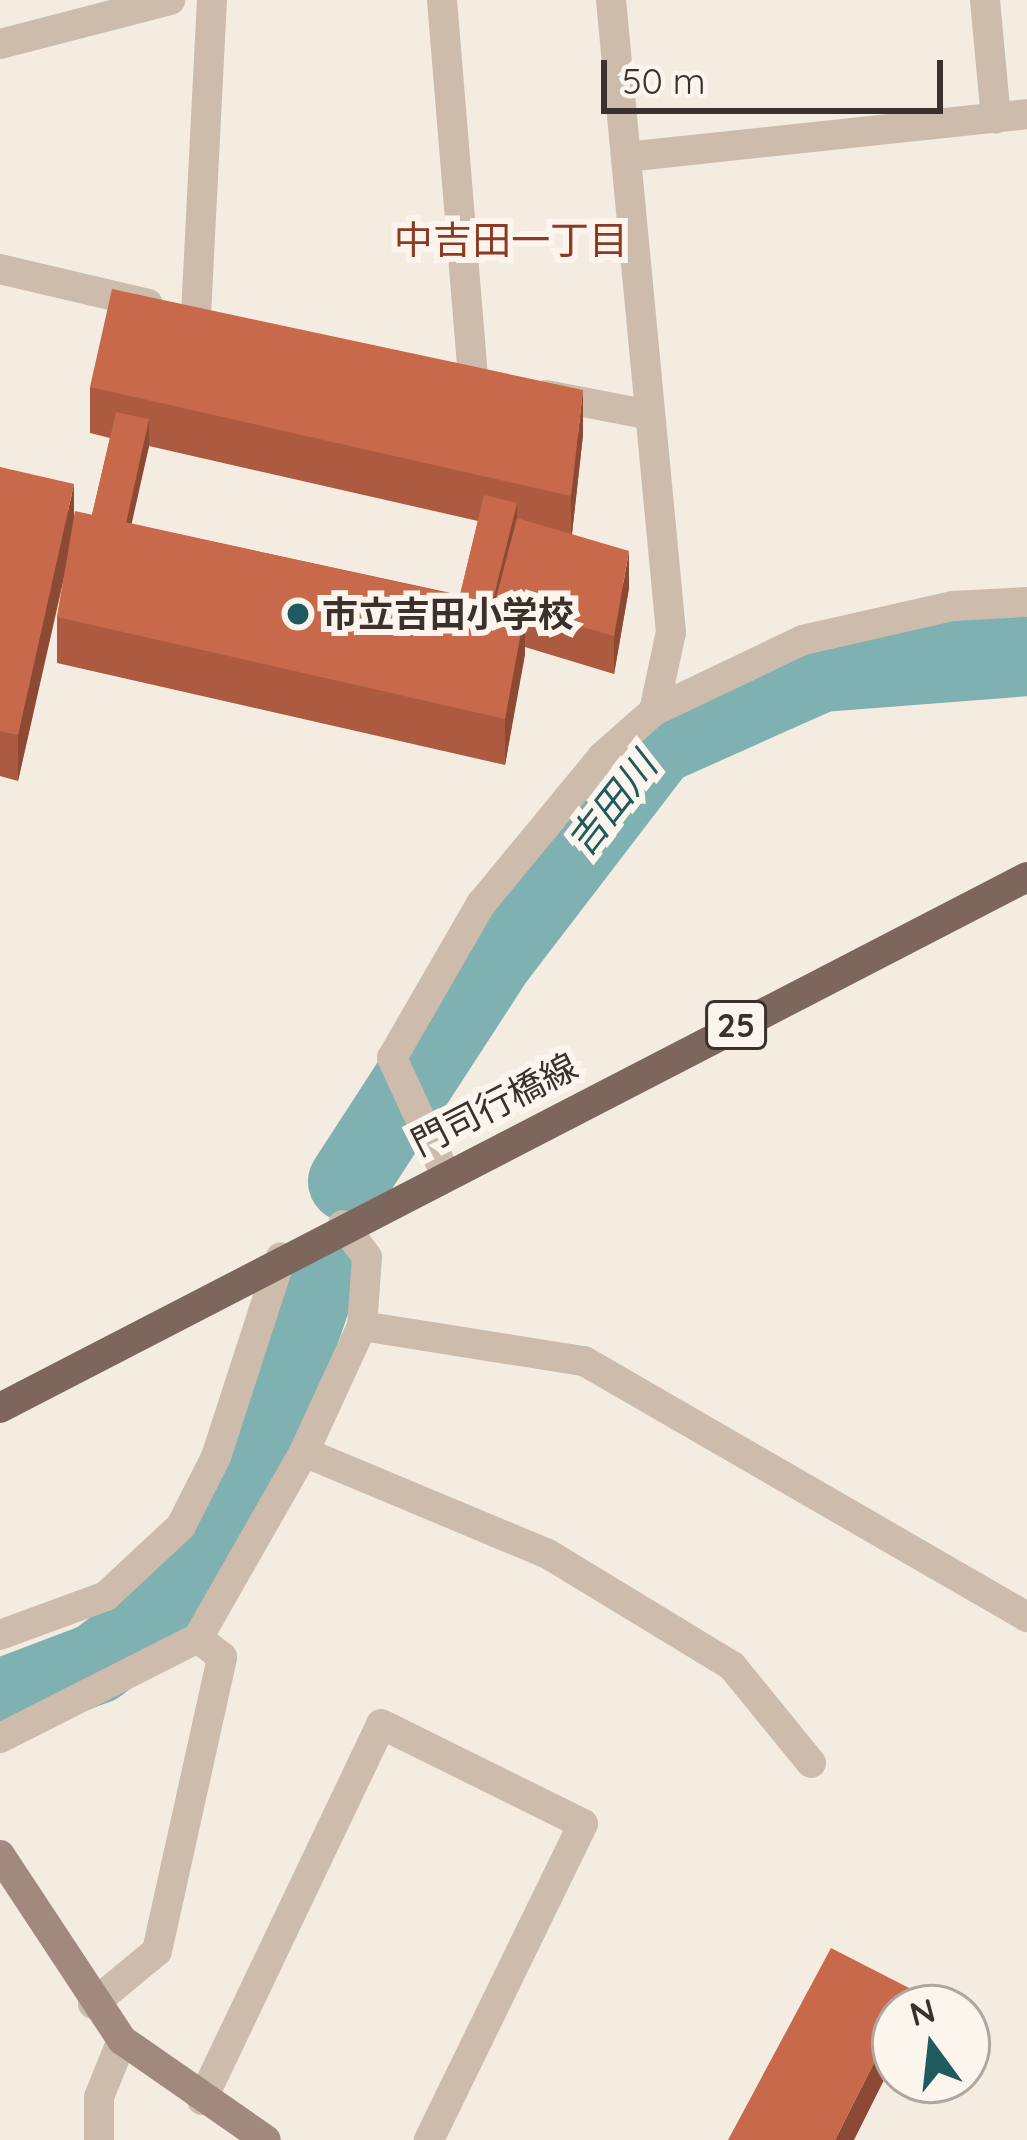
<!DOCTYPE html>
<meta charset="utf-8">
<style>
body{margin:0}
#map{position:relative;width:1027px;height:2140px;overflow:hidden;background:#f4ebe1;font-family:Quicksand,"Noto Sans JP",sans-serif}
div>[style]{position:absolute}
.river>*{height:81px;margin:-40.5px;padding:0 40.5px;transform-origin:40.5px;border-radius:40.5px;background:#7fb0b2}
.street>*{height:30px;margin:-15px;padding:0 15px;transform-origin:15px;border-radius:15px;background:#cdbbac}
.secondary>*{height:30px;margin:-15px;padding:0 15px;transform-origin:15px;border-radius:15px;background:#a18a7d}
.primary>*{height:30px;margin:-15px;padding:0 15px;transform-origin:15px;border-radius:15px;background:#7d675c}
.wall>*{inset:0;background:#ac5a40}
.shaded-wall>*{inset:0;background:#8c4a34}
.building>*{inset:0;background:#c8694b}
.dots>*{width:33px;height:33px;translate:-50% -50%;box-sizing:border-box;border:6px solid #fbf5ee;border-radius:50%}
span{translate:-50% -50%;white-space:nowrap;text-align:center;line-height:1.15;-webkit-text-stroke:12px #fbf5ee;paint-order:stroke}
.shield-label span{padding:3px 9px;background:#fbf5ee;border:3px solid;border-radius:9px;-webkit-text-stroke-width:0}
.shield-label{font-size:33px;color:#3b302b;font-weight:700}
.poi-label{font-size:36px;color:#3b302b;font-weight:700}
.left{translate:0 -50%;text-align:left}
.street-label{font-size:36px;color:#3b302b}
.neighbourhood-label{font-size:39px;color:#8c3b22}
.water-label{font-size:39px;color:#1f5a5e;font-style:italic}
.north{position:absolute;left:871px;top:1984px;width:120px;height:120px;box-sizing:border-box;background:#fbf5ee;border:3px solid #aea6a0;border-radius:50%;rotate:345deg;font-size:33px;font-weight:700;line-height:48px;text-align:center;color:#3b302b}
.north::after{content:'';display:block;margin:auto;width:42px;height:54px;background:#1f5a5e;clip-path:polygon(50% 0,100% 100%,50% 72%,0 100%)}
.scale{position:absolute;left:601px;top:60px;width:342px;height:54px;box-sizing:border-box;border:6px solid #3b302b;border-top:0;padding-left:15px;font-size:36px;line-height:42px;white-space:nowrap;color:#3b302b;-webkit-text-stroke:9px #fbf5ee;paint-order:stroke}
</style>
<div id="map">
<div class="river">
<div style="left:348px;top:1181px;width:270px;rotate:-57deg"></div>
<div style="left:495px;top:955px;width:266px;rotate:-52.5deg"></div>
<div style="left:657px;top:744px;width:179px;rotate:-24.1deg"></div>
<div style="left:820px;top:671px;width:208px;rotate:-4.4deg"></div>
<div style="left:0;top:1699px;width:103px;rotate:-20.6deg"></div>
<div style="left:96px;top:1663px;width:84px;rotate:-37.3deg"></div>
<div style="left:163px;top:1612px;width:192px;rotate:-60deg"></div>
<div style="left:259px;top:1446px;width:178px;rotate:-71deg"></div>
</div>
<div class="street">
<div style="left:442px;top:0;width:382px;rotate:85.3deg"></div>
<div style="left:611px;top:0;width:635px;rotate:84.58deg"></div>
<div style="left:671px;top:632px;width:81px;rotate:102.1deg"></div>
<div style="left:985px;top:0;width:119px;rotate:84.7deg"></div>
<div style="left:0;top:44px;width:176px;rotate:-14.5deg"></div>
<div style="left:626px;top:157px;width:403px;rotate:-6.1deg"></div>
<div style="left:0;top:269px;width:152px;rotate:13.3deg"></div>
<div style="left:196px;top:315px;width:315px;rotate:-87.1deg"></div>
<div style="left:546px;top:395px;width:102px;rotate:10.8deg"></div>
<div style="left:445px;top:1173px;width:127px;rotate:-114.7deg"></div>
<div style="left:392px;top:1058px;width:178px;rotate:-60deg"></div>
<div style="left:481px;top:904px;width:190px;rotate:-50.5deg"></div>
<div style="left:602px;top:757px;width:69px;rotate:-41.5deg"></div>
<div style="left:654px;top:711px;width:165px;rotate:-25.5deg"></div>
<div style="left:803px;top:640px;width:154px;rotate:-12.8deg"></div>
<div style="left:953px;top:606px;width:74px;rotate:-3.1deg"></div>
<div style="left:343px;top:1225px;width:40px;rotate:53deg"></div>
<div style="left:367px;top:1257px;width:69px;rotate:94.1deg"></div>
<div style="left:362px;top:1326px;width:225px;rotate:9deg"></div>
<div style="left:584px;top:1361px;width:512px;rotate:30.02deg"></div>
<div style="left:362px;top:1326px;width:139px;rotate:114.7deg"></div>
<div style="left:304px;top:1452px;width:264px;rotate:22.7deg"></div>
<div style="left:548px;top:1554px;width:215px;rotate:31.3deg"></div>
<div style="left:732px;top:1666px;width:125px;rotate:50.8deg"></div>
<div style="left:0;top:1635px;width:113px;rotate:-20.2deg"></div>
<div style="left:106px;top:1596px;width:103px;rotate:-43deg"></div>
<div style="left:181px;top:1526px;width:77px;rotate:-63.1deg"></div>
<div style="left:216px;top:1457px;width:210px;rotate:-72deg"></div>
<div style="left:0;top:1738px;width:222px;rotate:-26.8deg"></div>
<div style="left:93px;top:2004px;width:83px;rotate:-39.6deg"></div>
<div style="left:157px;top:1951px;width:301px;rotate:-77.5deg"></div>
<div style="left:222px;top:1657px;width:31px;rotate:-142deg"></div>
<div style="left:198px;top:1638px;width:214px;rotate:-60.3deg"></div>
<div style="left:202px;top:2100px;width:416px;rotate:-64.5deg"></div>
<div style="left:381px;top:1724px;width:225px;rotate:26.3deg"></div>
<div style="left:583px;top:1824px;width:352px;rotate:116deg"></div>
<div style="left:99px;top:2140px;width:43px;rotate:-90deg"></div>
<div style="left:99px;top:2097px;width:61px;rotate:-68deg"></div>
</div>
<div class="secondary">
<div style="left:0;top:1855px;width:222px;rotate:56.6deg"></div>
<div style="left:122px;top:2040px;width:175px;rotate:34.8deg"></div>
</div>
<div class="primary">
<div style="left:0;top:1408px;width:1156px;rotate:-27.34deg"></div>
</div>
<div class="wall">
<div style="clip-path:polygon(evenodd,90px 387px,583px 435px,572px 534px,629px 588px,614px 674px,525px 647px,505px 765px,57px 663px,57px 617px,65px 574px,18px 781px,0 776px,0 467px,74px 516px,92px 515px,110px 438px,90px 433px,90px 387px,149px 446px,478px 521px,460px 595px,131px 524px,149px 446px)"></div>
</div>
<div class="shaded-wall">
<div style="clip-path:polygon(583px 390px,583px 435px,571px 542px,571px 496px)"></div>
<div style="clip-path:polygon(149px 419px,149px 446px,122px 567px,122px 541px)"></div>
<div style="clip-path:polygon(74px 484px,74px 530px,18px 781px,18px 735px)"></div>
<div style="clip-path:polygon(517px 503px,517px 530px,488px 647px,488px 621px)"></div>
<div style="clip-path:polygon(629px 551px,629px 588px,614px 674px,614px 636px)"></div>
<div style="clip-path:polygon(525px 610px,525px 655px,505px 765px,505px 719px)"></div>
<div style="clip-path:polygon(911px 1989px,911px 2008px,901px 2008px)"></div>
<div style="clip-path:polygon(895px 2021px,895px 2058px,854px 2140px,835px 2140px)"></div>
</div>
<div class="building">
<div style="clip-path:polygon(112px 289px,583px 390px,571px 496px,90px 387px)"></div>
<div style="clip-path:polygon(116px 412px,149px 419px,126px 523px,92px 515px)"></div>
<div style="clip-path:polygon(0 467px,74px 484px,18px 735px,0 731px)"></div>
<div style="clip-path:polygon(484px 495px,517px 503px,492px 603px,460px 595px)"></div>
<div style="clip-path:polygon(75px 511px,525px 610px,505px 719px,57px 617px)"></div>
<div style="clip-path:polygon(517px 518px,629px 551px,614px 636px,495px 602px)"></div>
<div style="clip-path:polygon(831px 1948px,911px 1989px,901px 2008px,895px 2008px,895px 2021px,835px 2140px,728px 2140px)"></div>
</div>
<div class="dots">
<div style="left:298px;top:614px;background:#1f5a5e"></div>
</div>
<div class="shield-label">
<span style="left:736px;top:1025px">25</span>
</div>
<div class="poi-label">
<span class="left" style="left:322px;top:614px">市立吉田小学校</span>
</div>
<div class="street-label">
<span style="left:494px;top:1104px;rotate:-27deg">門司行橋線</span>
</div>
<div class="neighbourhood-label">
<span style="left:511px;top:240px">中吉田一丁目</span>
</div>
<div class="water-label">
<span style="left:612px;top:804px;rotate:-52deg">吉田川</span>
</div>
<div class="north">N</div>
<div class="scale">50 m</div>
</div>
